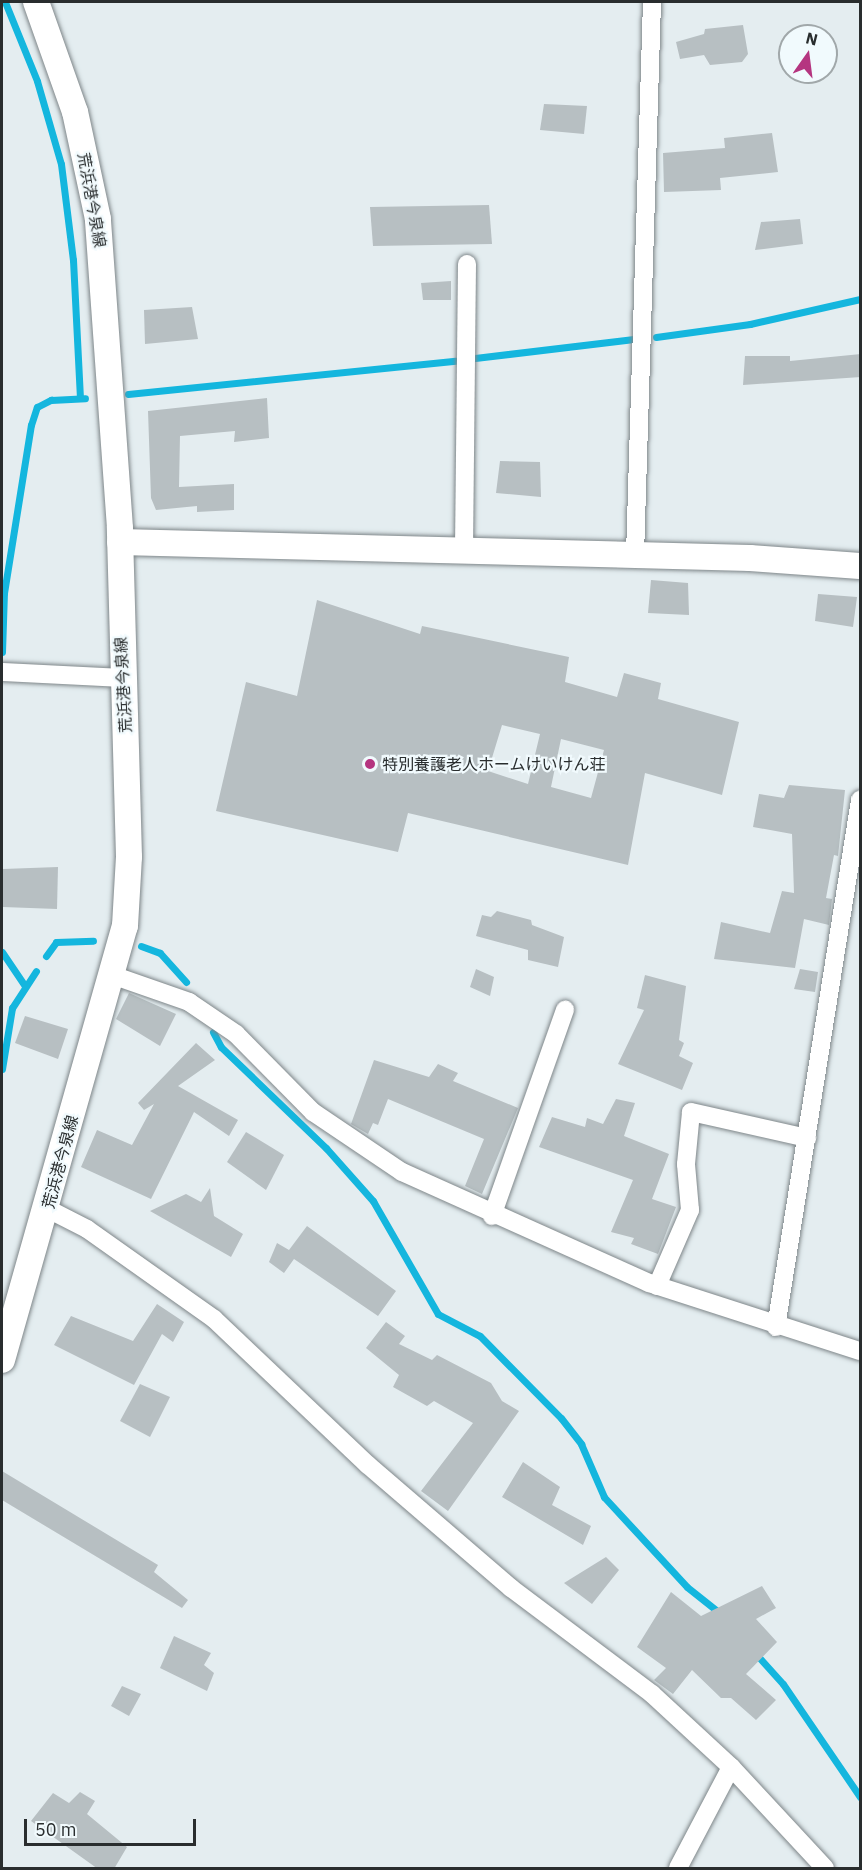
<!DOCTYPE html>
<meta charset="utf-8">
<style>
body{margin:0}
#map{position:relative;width:862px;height:1870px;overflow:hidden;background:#e4edf0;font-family:"IBM Plex Sans","Noto Sans JP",sans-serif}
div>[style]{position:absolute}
.stream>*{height:7px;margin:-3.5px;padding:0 3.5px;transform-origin:3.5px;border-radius:3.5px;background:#14b6de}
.building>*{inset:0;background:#b7bfc2}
.roads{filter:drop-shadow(0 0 2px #7e8689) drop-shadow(0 0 2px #7e8689)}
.street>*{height:18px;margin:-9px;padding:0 9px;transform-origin:9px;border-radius:9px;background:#fff}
.secondary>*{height:26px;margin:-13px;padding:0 13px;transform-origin:13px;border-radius:13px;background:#fff}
.dots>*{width:16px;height:16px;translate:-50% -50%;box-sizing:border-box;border:3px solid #f1fafd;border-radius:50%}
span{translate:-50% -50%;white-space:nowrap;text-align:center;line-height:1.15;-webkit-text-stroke:4.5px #f1fafd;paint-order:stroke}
.street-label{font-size:16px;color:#292d2e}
.poi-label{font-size:16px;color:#292d2e}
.left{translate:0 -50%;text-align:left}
.frame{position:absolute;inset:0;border:3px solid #292d2e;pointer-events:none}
.north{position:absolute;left:778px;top:24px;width:60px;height:60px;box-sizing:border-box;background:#f1fafd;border:2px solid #a1a8aa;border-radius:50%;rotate:14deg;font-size:16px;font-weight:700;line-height:24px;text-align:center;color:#292d2e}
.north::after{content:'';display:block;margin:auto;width:21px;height:27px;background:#b53580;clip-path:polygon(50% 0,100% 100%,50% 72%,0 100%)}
.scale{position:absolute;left:24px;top:1819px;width:172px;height:27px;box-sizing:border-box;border:3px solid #292d2e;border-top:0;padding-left:8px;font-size:18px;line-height:21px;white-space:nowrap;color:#292d2e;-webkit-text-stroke:4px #f1fafd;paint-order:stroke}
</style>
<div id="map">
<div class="stream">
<div style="left:5px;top:2px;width:85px;rotate:67.9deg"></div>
<div style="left:37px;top:81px;width:86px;rotate:73.9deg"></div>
<div style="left:61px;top:164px;width:97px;rotate:82.9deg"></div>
<div style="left:73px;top:260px;width:138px;rotate:87.1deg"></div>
<div style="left:656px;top:337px;width:95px;rotate:-7.9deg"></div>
<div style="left:750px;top:324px;width:113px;rotate:-12.8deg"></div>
<div style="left:475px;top:358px;width:160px;rotate:-6.8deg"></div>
<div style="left:128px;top:394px;width:329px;rotate:-5.8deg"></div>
<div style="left:2px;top:652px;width:59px;rotate:-88.1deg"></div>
<div style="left:4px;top:593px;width:170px;rotate:-80.9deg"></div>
<div style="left:31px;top:425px;width:19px;rotate:-72deg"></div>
<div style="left:37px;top:407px;width:16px;rotate:-27deg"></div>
<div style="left:51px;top:400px;width:34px;rotate:-3deg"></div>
<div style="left:141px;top:946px;width:20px;rotate:20deg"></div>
<div style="left:160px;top:953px;width:39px;rotate:48deg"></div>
<div style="left:2px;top:952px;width:41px;rotate:55.9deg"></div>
<div style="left:46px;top:956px;width:17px;rotate:-54deg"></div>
<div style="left:56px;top:942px;width:37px;rotate:-2deg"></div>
<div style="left:213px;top:1032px;width:17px;rotate:62deg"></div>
<div style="left:221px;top:1047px;width:146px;rotate:43.9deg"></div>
<div style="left:326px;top:1148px;width:71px;rotate:48.4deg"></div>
<div style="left:373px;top:1201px;width:130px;rotate:60.1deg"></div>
<div style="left:438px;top:1314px;width:47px;rotate:27.6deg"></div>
<div style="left:480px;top:1336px;width:115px;rotate:45.4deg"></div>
<div style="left:561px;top:1418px;width:33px;rotate:52deg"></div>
<div style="left:581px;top:1444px;width:58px;rotate:66.5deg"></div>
<div style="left:604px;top:1497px;width:122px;rotate:47.3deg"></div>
<div style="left:687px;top:1587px;width:43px;rotate:38.5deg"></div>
<div style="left:2px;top:1069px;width:62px;rotate:-80.7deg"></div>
<div style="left:12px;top:1008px;width:44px;rotate:-57deg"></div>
<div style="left:756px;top:1654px;width:40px;rotate:48deg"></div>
<div style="left:783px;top:1684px;width:137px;rotate:55.7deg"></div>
</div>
<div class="building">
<div style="clip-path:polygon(743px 25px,748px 54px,742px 62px,710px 65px,704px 55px,680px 59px,676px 42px,704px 34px,705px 29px)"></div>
<div style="clip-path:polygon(544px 104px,587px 106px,584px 134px,540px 130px)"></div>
<div style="clip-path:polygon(772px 133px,778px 172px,720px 178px,721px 190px,664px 192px,663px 153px,725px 148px,724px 138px)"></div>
<div style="clip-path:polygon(489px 205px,492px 244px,373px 246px,370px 207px)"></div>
<div style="clip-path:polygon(800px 219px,803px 244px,755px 250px,761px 222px)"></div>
<div style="clip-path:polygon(451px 281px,451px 300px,423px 300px,421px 283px)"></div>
<div style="clip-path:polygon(192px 307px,198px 339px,145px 344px,144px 310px)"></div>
<div style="clip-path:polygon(861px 354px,861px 377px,743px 385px,745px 356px,790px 356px,790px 361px)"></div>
<div style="clip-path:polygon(267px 398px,269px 438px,234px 442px,235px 431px,180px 436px,179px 487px,234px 484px,234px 510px,197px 512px,197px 506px,156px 510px,151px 498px,148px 411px)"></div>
<div style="clip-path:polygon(500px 461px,540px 462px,541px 497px,496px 493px)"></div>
<div style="clip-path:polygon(651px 580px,688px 583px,689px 615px,648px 613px)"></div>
<div style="clip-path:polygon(818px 594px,857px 597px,853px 627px,815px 621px)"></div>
<div style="clip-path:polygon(evenodd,317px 600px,420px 634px,422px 626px,569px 657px,565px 682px,617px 697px,624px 673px,661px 683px,658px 699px,739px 722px,722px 795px,645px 773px,628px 865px,408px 813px,398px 852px,216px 811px,246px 682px,297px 696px,317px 600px,502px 725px,540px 734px,528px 784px,488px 771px,502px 725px,317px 600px,561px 739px,604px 750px,591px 798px,551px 787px,561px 739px)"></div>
<div style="clip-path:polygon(789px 785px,845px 790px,838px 856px,834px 855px,826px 898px,832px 899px,829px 925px,804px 919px,795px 968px,714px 959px,721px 922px,770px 933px,782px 891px,794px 893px,792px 834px,753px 827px,759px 794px,784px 798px)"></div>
<div style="clip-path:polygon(58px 867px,57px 909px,3px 907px,3px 869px)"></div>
<div style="clip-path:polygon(497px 911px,531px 920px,532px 925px,564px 937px,558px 967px,528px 960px,528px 950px,476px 936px,482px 915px,491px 917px)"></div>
<div style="clip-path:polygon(476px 969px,494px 977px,490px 996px,470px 987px)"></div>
<div style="clip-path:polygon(800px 969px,818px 972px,815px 992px,794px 989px)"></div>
<div style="clip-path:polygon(645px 975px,686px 986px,679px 1040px,684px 1043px,679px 1056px,693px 1063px,682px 1090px,618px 1064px,644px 1010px,637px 1008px)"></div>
<div style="clip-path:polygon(129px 993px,176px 1014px,160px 1046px,116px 1019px)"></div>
<div style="clip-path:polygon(25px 1016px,68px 1029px,58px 1059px,15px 1043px)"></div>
<div style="clip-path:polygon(196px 1043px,215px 1060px,178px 1086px,238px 1120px,229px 1136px,194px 1112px,151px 1199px,81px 1167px,97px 1130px,132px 1145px,154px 1104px,144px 1110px,138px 1103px)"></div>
<div style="clip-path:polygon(374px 1060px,429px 1077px,438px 1064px,458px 1073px,453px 1081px,518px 1108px,482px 1194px,465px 1186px,484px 1139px,388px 1099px,378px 1125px,373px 1123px,368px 1134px,351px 1124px)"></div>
<div style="clip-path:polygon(616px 1099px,635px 1103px,624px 1136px,669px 1154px,652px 1199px,676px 1207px,658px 1254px,631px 1244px,634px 1238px,611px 1232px,633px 1180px,539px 1147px,552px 1117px,585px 1127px,587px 1118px,603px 1124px)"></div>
<div style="clip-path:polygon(246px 1132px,284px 1155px,266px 1190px,227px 1162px)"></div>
<div style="clip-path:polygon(210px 1188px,214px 1216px,243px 1234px,231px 1257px,150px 1211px,186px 1194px,201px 1202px)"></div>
<div style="clip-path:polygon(307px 1226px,396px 1291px,378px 1316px,294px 1259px,284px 1273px,269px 1262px,277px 1243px,289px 1250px)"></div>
<div style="clip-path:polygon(157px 1304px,184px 1322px,173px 1342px,162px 1334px,134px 1385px,54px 1345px,71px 1316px,133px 1341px)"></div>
<div style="clip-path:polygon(386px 1322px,405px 1336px,399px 1344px,432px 1360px,437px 1355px,491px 1383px,502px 1401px,519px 1411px,448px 1511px,421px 1491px,473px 1423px,434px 1401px,427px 1406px,393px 1387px,399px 1375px,366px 1348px)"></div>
<div style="clip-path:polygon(140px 1384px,170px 1397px,150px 1437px,120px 1421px)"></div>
<div style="clip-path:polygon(523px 1462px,560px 1487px,552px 1505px,591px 1526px,583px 1545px,502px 1497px)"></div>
<div style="clip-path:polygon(2px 1471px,158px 1565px,154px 1572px,188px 1600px,182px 1608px,2px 1500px)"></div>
<div style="clip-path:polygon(606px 1557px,619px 1570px,592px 1604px,564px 1583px)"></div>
<div style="clip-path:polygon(762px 1586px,776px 1608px,756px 1619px,777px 1642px,746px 1674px,776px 1700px,756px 1720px,731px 1698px,721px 1698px,692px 1670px,673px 1694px,654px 1680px,666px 1668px,637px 1647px,671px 1592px,701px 1616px)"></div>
<div style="clip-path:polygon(174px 1636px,211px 1653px,204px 1665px,214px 1673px,207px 1691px,160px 1668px)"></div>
<div style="clip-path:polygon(122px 1686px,141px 1694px,129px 1716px,111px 1706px)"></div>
<div style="clip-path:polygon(80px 1792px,95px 1801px,87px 1814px,127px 1847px,114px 1869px,98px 1869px,31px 1821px,53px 1793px,69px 1803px)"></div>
</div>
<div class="roads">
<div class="street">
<div style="left:464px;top:550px;width:286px;rotate:-89.4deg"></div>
<div style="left:635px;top:555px;width:553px;rotate:-88.24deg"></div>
<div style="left:2px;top:672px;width:122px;rotate:2.8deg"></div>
<div style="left:112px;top:975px;width:82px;rotate:19.3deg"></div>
<div style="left:189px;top:1002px;width:57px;rotate:34.2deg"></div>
<div style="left:236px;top:1034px;width:110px;rotate:45.4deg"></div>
<div style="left:313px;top:1112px;width:107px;rotate:34deg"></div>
<div style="left:402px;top:1172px;width:271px;rotate:24.2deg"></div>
<div style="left:649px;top:1283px;width:222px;rotate:17.9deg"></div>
<div style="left:48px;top:1209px;width:44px;rotate:27.1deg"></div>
<div style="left:87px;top:1229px;width:156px;rotate:35.3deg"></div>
<div style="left:214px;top:1319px;width:212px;rotate:43.5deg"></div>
<div style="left:368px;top:1465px;width:189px;rotate:40.7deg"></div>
<div style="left:511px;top:1588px;width:176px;rotate:36.9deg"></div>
<div style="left:652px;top:1694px;width:108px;rotate:42.7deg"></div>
<div style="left:731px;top:1767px;width:138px;rotate:47.1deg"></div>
<div style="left:492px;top:1216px;width:219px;rotate:-70.5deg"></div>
<div style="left:657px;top:1286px;width:83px;rotate:-66.5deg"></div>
<div style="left:690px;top:1210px;width:46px;rotate:-95deg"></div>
<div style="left:686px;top:1164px;width:52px;rotate:-84.5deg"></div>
<div style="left:691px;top:1112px;width:119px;rotate:12.6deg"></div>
<div style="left:776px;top:1327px;width:534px;rotate:-80.94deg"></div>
<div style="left:678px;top:1868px;width:114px;rotate:-62.3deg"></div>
</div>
<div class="secondary">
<div style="left:120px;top:542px;width:630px;rotate:1.45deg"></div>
<div style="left:750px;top:558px;width:110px;rotate:4.2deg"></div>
<div style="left:2px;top:1360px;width:451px;rotate:-74.2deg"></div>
<div style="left:125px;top:926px;width:69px;rotate:-86.7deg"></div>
<div style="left:129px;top:857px;width:329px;rotate:-91.6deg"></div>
<div style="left:120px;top:528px;width:310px;rotate:-94.1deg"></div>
<div style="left:98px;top:219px;width:109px;rotate:-102.1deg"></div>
<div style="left:75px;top:112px;width:117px;rotate:-109.5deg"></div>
</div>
</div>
<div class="dots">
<div style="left:370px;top:764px;background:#b53580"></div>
</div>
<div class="street-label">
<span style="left:92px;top:200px;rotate:80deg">荒浜港今泉線</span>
<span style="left:123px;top:685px;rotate:-93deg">荒浜港今泉線</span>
<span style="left:60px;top:1162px;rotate:-75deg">荒浜港今泉線</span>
</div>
<div class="poi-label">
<span class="left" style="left:382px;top:764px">特別養護老人ホームけいけん荘</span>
</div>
<div class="frame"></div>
<div class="north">N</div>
<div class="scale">50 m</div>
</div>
